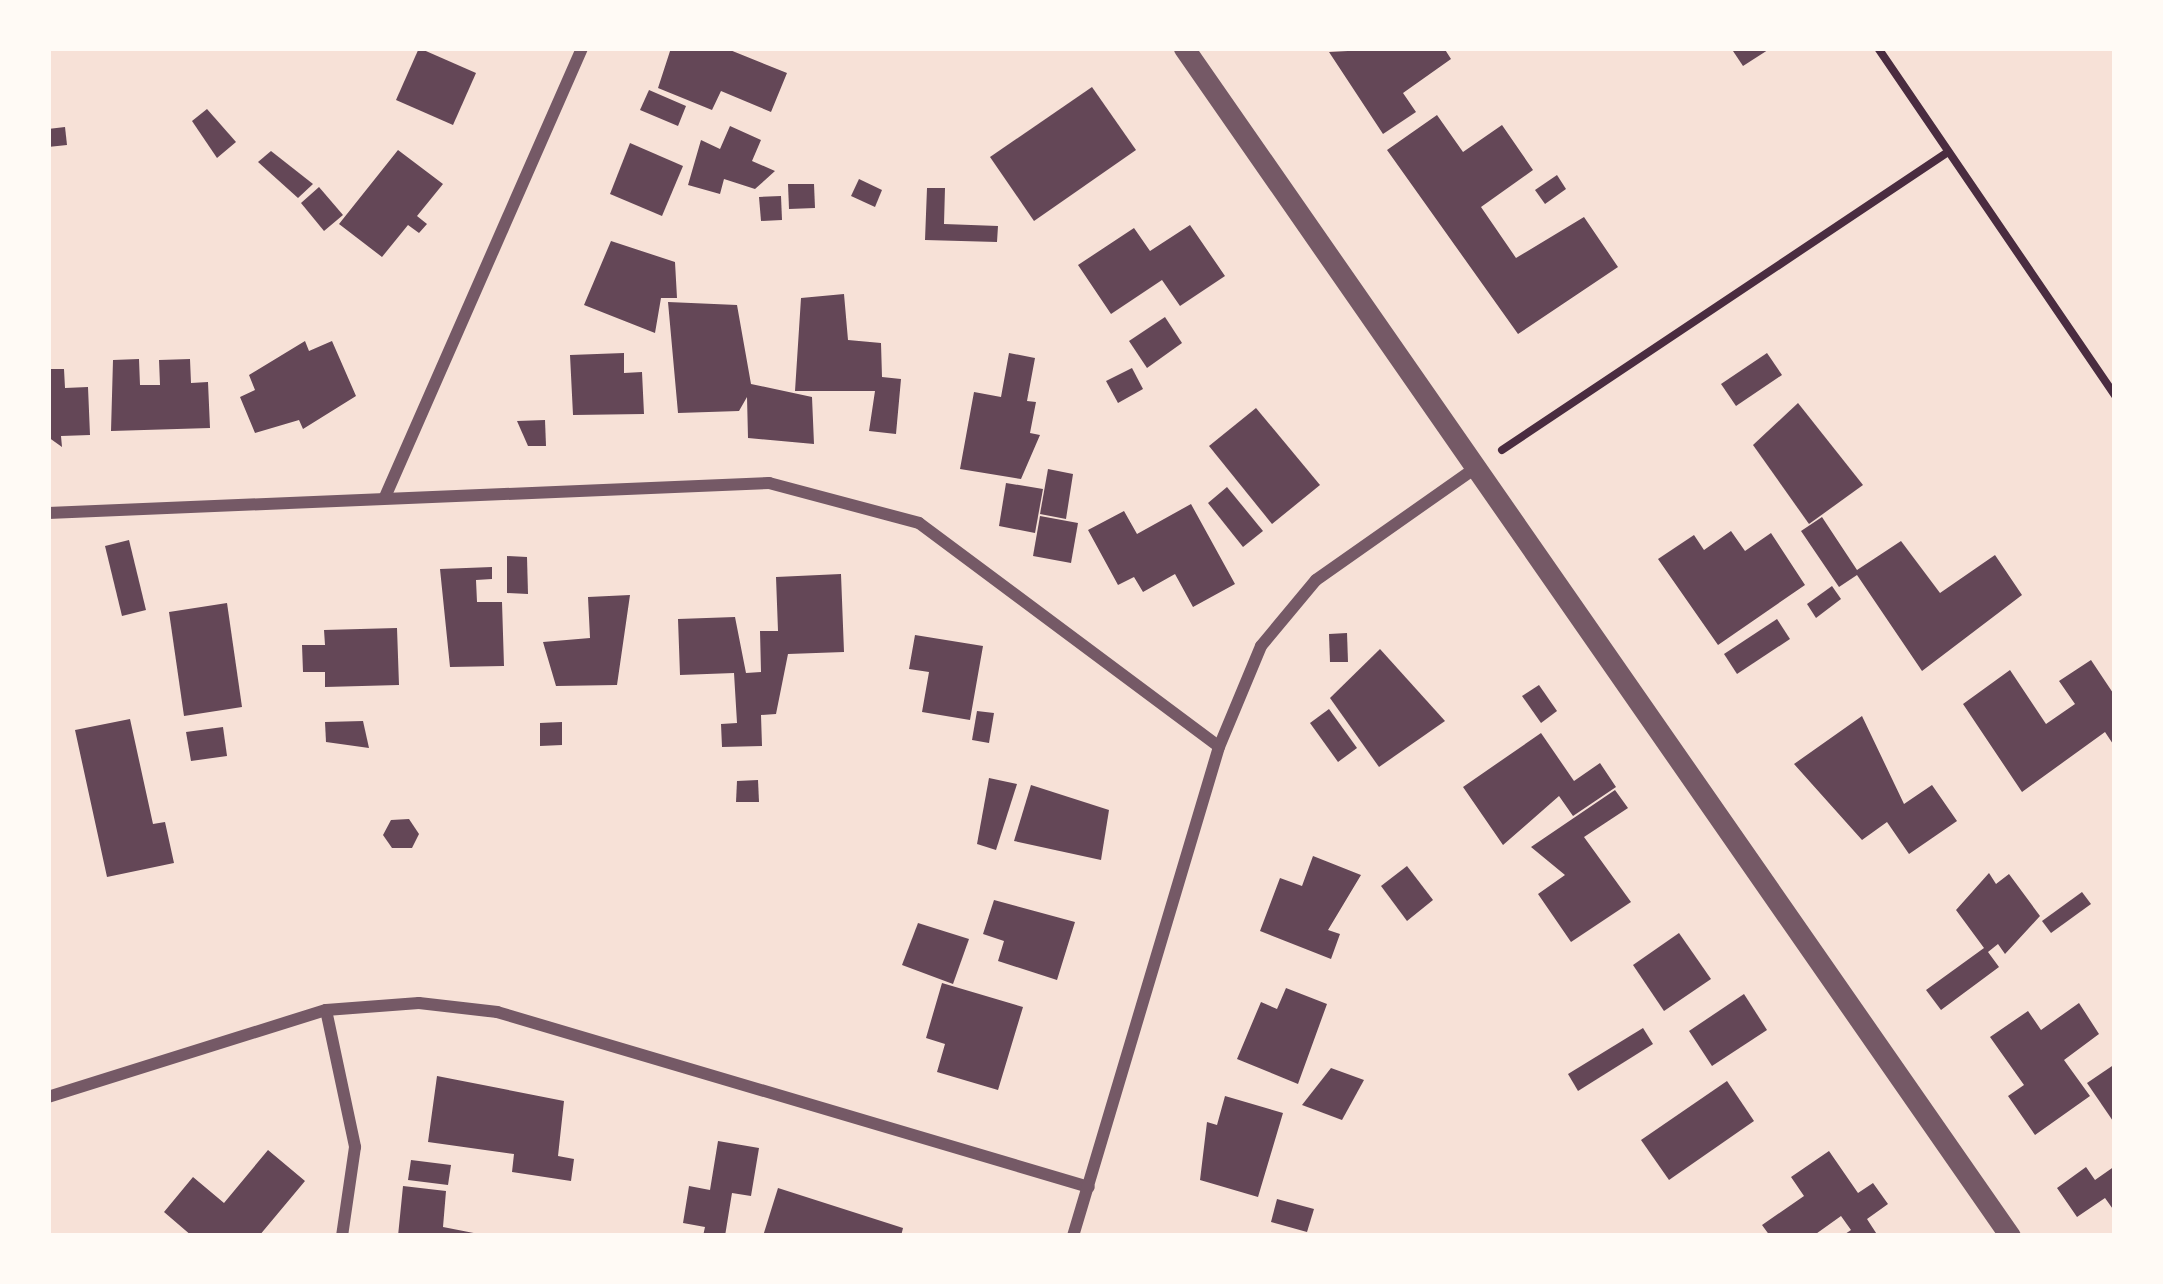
<!DOCTYPE html>
<style>
body{margin:0}
#map{position:relative;width:2163px;height:1284px;overflow:hidden;background:#f7e1d7;font-family:"Space Grotesk",sans-serif}
div>[style]{position:absolute}
.building>*{inset:0;background:#644757}
.path>*{height:8px;margin:-4px;padding:0 4px;transform-origin:4px;border-radius:4px;background:#4a2c40}
.minor>*{height:12px;margin:-6px;padding:0 6px;transform-origin:6px;border-radius:6px;background:#755966}
.tertiary>*{height:21px;margin:-10.5px;padding:0 10.5px;transform-origin:10.5px;border-radius:10.5px;background:#755966}
span{translate:-50% -50%;white-space:nowrap;text-align:center;line-height:1.15;-webkit-text-stroke:9px #fffaf5;paint-order:stroke}
.frame{position:absolute;inset:0;border:51px solid #fffaf5;pointer-events:none}
</style>
<div id="map">
<div class="building">
<div style="clip-path:polygon(419px 48px,476px 73px,453px 125px,396px 100px)"></div>
<div style="clip-path:polygon(671px 48px,725px 48px,787px 73px,771px 112px,721px 91px,712px 110px,658px 88px)"></div>
<div style="clip-path:polygon(1404px 48px,1444px 48px,1451px 59px,1403px 93px,1416px 112px,1383px 134px,1329px 52px)"></div>
<div style="clip-path:polygon(1731px 48px,1771px 48px,1743px 66px)"></div>
<div style="clip-path:polygon(1092px 87px,1136px 150px,1034px 221px,990px 157px)"></div>
<div style="clip-path:polygon(649px 90px,686px 106px,678px 126px,640px 110px)"></div>
<div style="clip-path:polygon(207px 109px,236px 142px,217px 158px,192px 121px)"></div>
<div style="clip-path:polygon(1437px 115px,1463px 152px,1502px 125px,1533px 170px,1481px 207px,1516px 258px,1584px 217px,1618px 267px,1518px 334px,1387px 150px)"></div>
<div style="clip-path:polygon(730px 126px,761px 140px,752px 161px,775px 171px,755px 189px,724px 179px,720px 194px,688px 185px,701px 140px,720px 149px)"></div>
<div style="clip-path:polygon(65px 127px,67px 145px,48px 147px,48px 129px)"></div>
<div style="clip-path:polygon(630px 143px,683px 166px,662px 216px,610px 194px)"></div>
<div style="clip-path:polygon(398px 150px,443px 184px,417px 216px,427px 224px,419px 233px,408px 225px,382px 257px,339px 224px)"></div>
<div style="clip-path:polygon(271px 151px,313px 184px,298px 198px,258px 162px)"></div>
<div style="clip-path:polygon(1557px 175px,1566px 189px,1545px 204px,1535px 190px)"></div>
<div style="clip-path:polygon(859px 179px,882px 190px,875px 207px,851px 196px)"></div>
<div style="clip-path:polygon(788px 184px,814px 184px,815px 208px,789px 209px)"></div>
<div style="clip-path:polygon(319px 187px,343px 215px,324px 231px,301px 203px)"></div>
<div style="clip-path:polygon(927px 188px,945px 188px,944px 224px,998px 226px,997px 242px,925px 240px)"></div>
<div style="clip-path:polygon(781px 196px,782px 220px,761px 221px,759px 197px)"></div>
<div style="clip-path:polygon(1190px 225px,1225px 276px,1180px 306px,1162px 280px,1111px 314px,1078px 265px,1134px 228px,1150px 251px)"></div>
<div style="clip-path:polygon(611px 241px,675px 262px,677px 298px,661px 298px,655px 333px,584px 305px)"></div>
<div style="clip-path:polygon(844px 294px,848px 340px,881px 343px,882px 377px,901px 379px,896px 434px,869px 431px,875px 391px,795px 391px,801px 298px)"></div>
<div style="clip-path:polygon(668px 302px,737px 305px,751px 384px,812px 397px,814px 444px,748px 438px,747px 397px,739px 411px,678px 413px)"></div>
<div style="clip-path:polygon(1165px 317px,1182px 343px,1147px 368px,1129px 341px)"></div>
<div style="clip-path:polygon(305px 341px,309px 351px,332px 341px,356px 396px,303px 429px,299px 420px,255px 433px,240px 397px,255px 390px,249px 375px)"></div>
<div style="clip-path:polygon(624px 353px,624px 373px,642px 372px,644px 414px,573px 415px,570px 355px)"></div>
<div style="clip-path:polygon(1009px 353px,1035px 358px,1027px 401px,1036px 402px,1030px 433px,1040px 435px,1021px 479px,960px 469px,974px 392px,1001px 397px)"></div>
<div style="clip-path:polygon(1767px 353px,1782px 375px,1736px 406px,1721px 384px)"></div>
<div style="clip-path:polygon(139px 359px,140px 385px,160px 385px,159px 360px,190px 359px,191px 383px,208px 382px,210px 428px,111px 431px,113px 360px)"></div>
<div style="clip-path:polygon(1132px 368px,1143px 389px,1118px 403px,1106px 381px)"></div>
<div style="clip-path:polygon(48px 369px,64px 369px,65px 388px,88px 387px,90px 435px,61px 436px,62px 447px,48px 437px)"></div>
<div style="clip-path:polygon(1798px 403px,1863px 485px,1809px 524px,1753px 445px)"></div>
<div style="clip-path:polygon(1256px 408px,1320px 485px,1272px 524px,1209px 446px)"></div>
<div style="clip-path:polygon(545px 420px,546px 446px,528px 446px,517px 421px)"></div>
<div style="clip-path:polygon(1048px 469px,1073px 474px,1066px 519px,1040px 514px)"></div>
<div style="clip-path:polygon(1006px 483px,1043px 489px,1035px 533px,999px 526px)"></div>
<div style="clip-path:polygon(1227px 487px,1263px 531px,1243px 547px,1208px 503px)"></div>
<div style="clip-path:polygon(1191px 504px,1235px 584px,1193px 607px,1175px 574px,1143px 592px,1134px 577px,1118px 585px,1088px 530px,1124px 511px,1137px 534px)"></div>
<div style="clip-path:polygon(1040px 516px,1078px 523px,1071px 563px,1033px 556px)"></div>
<div style="clip-path:polygon(1822px 517px,1857px 570px,1901px 541px,1940px 593px,1995px 555px,2022px 595px,1922px 671px,1857px 575px,1839px 587px,1801px 531px)"></div>
<div style="clip-path:polygon(1731px 531px,1745px 551px,1771px 533px,1805px 585px,1718px 645px,1658px 559px,1694px 535px,1704px 550px)"></div>
<div style="clip-path:polygon(129px 540px,146px 610px,122px 616px,105px 546px)"></div>
<div style="clip-path:polygon(507px 556px,527px 557px,528px 594px,507px 593px)"></div>
<div style="clip-path:polygon(492px 567px,492px 579px,476px 580px,477px 602px,502px 602px,504px 666px,450px 667px,440px 569px)"></div>
<div style="clip-path:polygon(841px 574px,844px 652px,788px 654px,776px 714px,761px 715px,762px 746px,722px 747px,721px 724px,737px 723px,734px 673px,680px 675px,678px 619px,735px 617px,746px 673px,761px 672px,760px 631px,778px 631px,776px 577px)"></div>
<div style="clip-path:polygon(1832px 586px,1841px 599px,1816px 618px,1807px 604px)"></div>
<div style="clip-path:polygon(630px 595px,617px 685px,556px 686px,543px 642px,590px 638px,588px 597px)"></div>
<div style="clip-path:polygon(227px 603px,242px 707px,184px 716px,169px 612px)"></div>
<div style="clip-path:polygon(1777px 619px,1790px 639px,1737px 674px,1724px 654px)"></div>
<div style="clip-path:polygon(397px 628px,399px 685px,325px 687px,325px 672px,303px 672px,302px 645px,325px 645px,324px 630px)"></div>
<div style="clip-path:polygon(1347px 633px,1348px 662px,1330px 662px,1329px 634px)"></div>
<div style="clip-path:polygon(915px 635px,983px 646px,970px 720px,922px 712px,929px 672px,909px 669px)"></div>
<div style="clip-path:polygon(1380px 649px,1445px 721px,1379px 767px,1330px 698px)"></div>
<div style="clip-path:polygon(2091px 660px,2115px 696px,2115px 747px,2105px 732px,2022px 792px,1963px 704px,2010px 670px,2046px 724px,2075px 704px,2059px 681px)"></div>
<div style="clip-path:polygon(1539px 685px,1557px 711px,1541px 723px,1522px 696px)"></div>
<div style="clip-path:polygon(1329px 709px,1357px 748px,1338px 762px,1310px 723px)"></div>
<div style="clip-path:polygon(977px 711px,994px 713px,989px 743px,972px 740px)"></div>
<div style="clip-path:polygon(1862px 716px,1904px 804px,1932px 785px,1957px 821px,1909px 854px,1887px 822px,1862px 840px,1794px 764px)"></div>
<div style="clip-path:polygon(130px 719px,153px 824px,165px 822px,174px 863px,107px 877px,75px 730px)"></div>
<div style="clip-path:polygon(363px 721px,369px 748px,326px 742px,325px 722px)"></div>
<div style="clip-path:polygon(562px 722px,562px 745px,540px 746px,540px 723px)"></div>
<div style="clip-path:polygon(223px 727px,227px 756px,191px 761px,186px 732px)"></div>
<div style="clip-path:polygon(1541px 733px,1574px 781px,1600px 763px,1616px 787px,1573px 816px,1559px 796px,1503px 845px,1463px 787px)"></div>
<div style="clip-path:polygon(989px 778px,1017px 784px,996px 850px,977px 844px)"></div>
<div style="clip-path:polygon(758px 780px,759px 802px,736px 802px,737px 781px)"></div>
<div style="clip-path:polygon(1031px 785px,1109px 810px,1101px 860px,1014px 841px)"></div>
<div style="clip-path:polygon(1615px 790px,1628px 808px,1584px 837px,1631px 902px,1571px 942px,1538px 894px,1565px 875px,1531px 847px)"></div>
<div style="clip-path:polygon(409px 819px,419px 834px,412px 848px,392px 848px,383px 835px,391px 820px)"></div>
<div style="clip-path:polygon(1313px 856px,1361px 875px,1328px 930px,1340px 934px,1331px 959px,1260px 931px,1280px 878px,1302px 886px)"></div>
<div style="clip-path:polygon(1407px 866px,1433px 900px,1407px 921px,1381px 886px)"></div>
<div style="clip-path:polygon(1989px 873px,1996px 884px,2009px 874px,2040px 916px,2005px 954px,1998px 944px,1988px 952px,1999px 967px,1941px 1010px,1926px 990px,1984px 948px,1956px 910px)"></div>
<div style="clip-path:polygon(2082px 892px,2091px 904px,2051px 933px,2042px 921px)"></div>
<div style="clip-path:polygon(994px 900px,1075px 922px,1057px 980px,998px 961px,1004px 941px,983px 934px)"></div>
<div style="clip-path:polygon(918px 923px,969px 939px,953px 984px,902px 965px)"></div>
<div style="clip-path:polygon(1679px 933px,1711px 979px,1664px 1011px,1633px 965px)"></div>
<div style="clip-path:polygon(942px 983px,1023px 1007px,998px 1090px,937px 1072px,945px 1044px,926px 1038px)"></div>
<div style="clip-path:polygon(1286px 988px,1327px 1004px,1298px 1084px,1237px 1059px,1261px 1002px,1277px 1009px)"></div>
<div style="clip-path:polygon(1744px 994px,1767px 1030px,1712px 1066px,1689px 1031px)"></div>
<div style="clip-path:polygon(2079px 1003px,2099px 1034px,2064px 1060px,2090px 1096px,2035px 1135px,2008px 1096px,2024px 1085px,1990px 1037px,2028px 1011px,2041px 1030px)"></div>
<div style="clip-path:polygon(1643px 1028px,1653px 1044px,1578px 1091px,1568px 1074px)"></div>
<div style="clip-path:polygon(2115px 1064px,2115px 1124px,2087px 1083px)"></div>
<div style="clip-path:polygon(1331px 1068px,1364px 1080px,1342px 1120px,1302px 1105px)"></div>
<div style="clip-path:polygon(437px 1076px,564px 1101px,558px 1156px,574px 1159px,571px 1181px,512px 1172px,514px 1154px,428px 1142px)"></div>
<div style="clip-path:polygon(1727px 1081px,1754px 1121px,1669px 1180px,1641px 1140px)"></div>
<div style="clip-path:polygon(1225px 1096px,1283px 1113px,1258px 1197px,1200px 1180px,1207px 1122px,1217px 1125px)"></div>
<div style="clip-path:polygon(718px 1141px,759px 1148px,751px 1196px,732px 1193px,725px 1236px,703px 1236px,705px 1227px,683px 1223px,689px 1186px,710px 1190px)"></div>
<div style="clip-path:polygon(268px 1150px,305px 1181px,259px 1236px,192px 1236px,164px 1212px,193px 1177px,224px 1203px)"></div>
<div style="clip-path:polygon(1829px 1151px,1858px 1193px,1873px 1183px,1888px 1204px,1867px 1219px,1878px 1236px,1842px 1236px,1851px 1230px,1841px 1216px,1813px 1236px,1770px 1236px,1762px 1225px,1804px 1196px,1791px 1177px)"></div>
<div style="clip-path:polygon(411px 1160px,451px 1165px,448px 1185px,408px 1180px)"></div>
<div style="clip-path:polygon(2115px 1166px,2115px 1212px,2105px 1198px,2077px 1217px,2057px 1188px,2086px 1167px,2095px 1180px)"></div>
<div style="clip-path:polygon(403px 1186px,446px 1191px,443px 1227px,489px 1236px,398px 1236px)"></div>
<div style="clip-path:polygon(778px 1188px,903px 1228px,901px 1236px,763px 1236px)"></div>
<div style="clip-path:polygon(1277px 1199px,1314px 1209px,1307px 1232px,1271px 1222px)"></div>
</div>
<div class="path">
<div style="left:1878px;top:48px;width:421px;rotate:55.7deg"></div>
<div style="left:1502px;top:450px;width:533px;rotate:-33.75deg"></div>
</div>
<div class="minor">
<div style="left:385px;top:497px;width:490px;rotate:-66.3deg"></div>
<div style="left:48px;top:513px;width:722px;rotate:-2.38deg"></div>
<div style="left:769px;top:483px;width:155px;rotate:14.9deg"></div>
<div style="left:919px;top:523px;width:374px;rotate:36.7deg"></div>
<div style="left:326px;top:1010px;width:140px;rotate:78deg"></div>
<div style="left:355px;top:1147px;width:90px;rotate:98.3deg"></div>
<div style="left:48px;top:1097px;width:291px;rotate:-17.4deg"></div>
<div style="left:326px;top:1010px;width:93px;rotate:-4.3deg"></div>
<div style="left:419px;top:1003px;width:79px;rotate:6.6deg"></div>
<div style="left:497px;top:1012px;width:617px;rotate:16.47deg"></div>
<div style="left:1073px;top:1236px;width:510px;rotate:-73.38deg"></div>
<div style="left:1219px;top:747px;width:109px;rotate:-67.4deg"></div>
<div style="left:1261px;top:646px;width:86px;rotate:-50.2deg"></div>
<div style="left:1316px;top:580px;width:197px;rotate:-35.1deg"></div>
</div>
<div class="tertiary">
<div style="left:1184px;top:48px;width:1447px;rotate:55.19deg"></div>
</div>
<div class="frame"></div>
</div>
